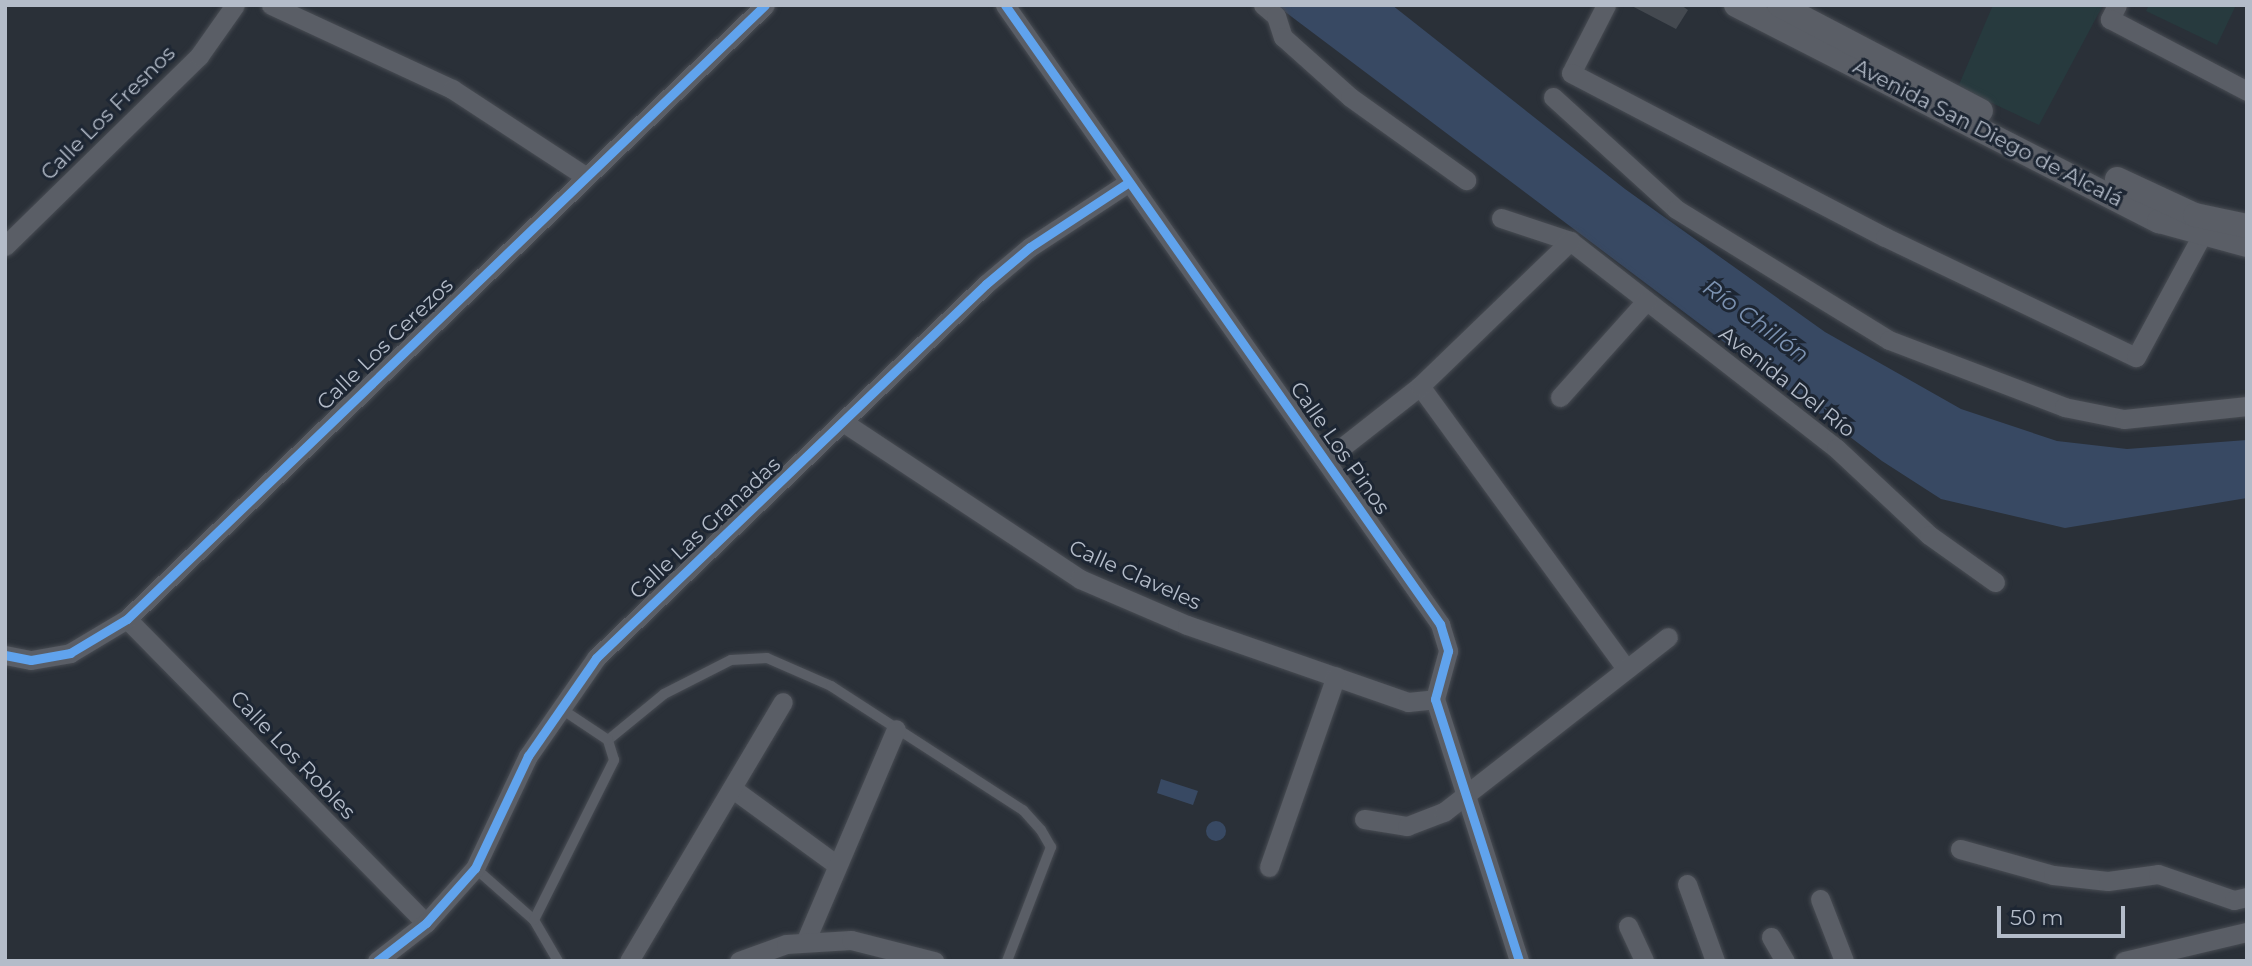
<!DOCTYPE html>
<meta charset="utf-8">
<style>
body{margin:0}
#map{position:relative;width:2252px;height:966px;overflow:hidden;background:#2a3038;font-family:Montserrat,sans-serif}
div>[style]{position:absolute}
.green>*{inset:0;background:#273a3e}
.water>*{inset:0;background:#384963}
.round{border-radius:50%}
.building>*{inset:0;background:#444950}
.roads{filter:drop-shadow(0 0 2px #484c53) drop-shadow(0 0 2px #484c53)}
.service>*{height:10px;margin:-5px;padding:0 5px;transform-origin:5px;border-radius:5px;background:#5a5e66}
.minor>*{height:19px;margin:-9.5px;padding:0 9.5px;transform-origin:9.5px;border-radius:9.5px;background:#5a5e66}
.tertiary>*{height:24px;margin:-12px;padding:0 12px;transform-origin:12px;border-radius:12px;background:#5a5e66}
.cycleway>*{height:9px;margin:-4.5px;padding:0 4.5px;transform-origin:4.5px;border-radius:4.5px;background:#60a3ed}
span{translate:-50% -50%;white-space:nowrap;text-align:center;line-height:1.15;-webkit-text-stroke:6px #1d2633;paint-order:stroke}
.street-label{font-size:21px;color:#b4bcc9}
.water-label{font-size:23px;color:#7c92b1;font-style:italic}
.frame{position:absolute;inset:0;border:7px solid #b4bcc9;pointer-events:none}
.scale{position:absolute;left:1997px;top:906px;width:128px;height:32px;box-sizing:border-box;border:4px solid #b4bcc9;border-top:0;padding-left:9px;font-size:21px;line-height:24px;white-space:nowrap;color:#b4bcc9;-webkit-text-stroke:5px #1d2633;paint-order:stroke}
</style>
<div id="map">
<div class="green">
<div style="clip-path:polygon(1993px 5px,2103px 5px,2039px 125px,1958px 87px)"></div>
<div style="clip-path:polygon(2149px 5px,2236px 5px,2217px 45px,2146px 11px)"></div>
</div>
<div class="water">
<div style="clip-path:polygon(1276px 5px,1392px 5px,1625px 189px,1825px 332px,1961px 409px,2057px 441px,2127px 449px,2247px 440px,2247px 498px,2065px 528px,1941px 499px,1882px 461px)"></div>
<div style="clip-path:polygon(1161px 779px,1198px 791px,1193px 805px,1157px 793px)"></div>
<div class="round" style="left:1206px;top:821px;width:20px;height:20px"></div>
</div>
<div class="building">
<div style="clip-path:polygon(1630px 5px,1681px 5px,1688px 10px,1676px 29px)"></div>
</div>
<div class="roads">
<div class="service">
<div style="left:608px;top:740px;width:72px;rotate:-39.4deg"></div>
<div style="left:664px;top:694px;width:75px;rotate:-26.9deg"></div>
<div style="left:731px;top:660px;width:36px;rotate:-3deg"></div>
<div style="left:767px;top:658px;width:70px;rotate:23.6deg"></div>
<div style="left:831px;top:686px;width:229px;rotate:32.9deg"></div>
<div style="left:1023px;top:810px;width:27px;rotate:48deg"></div>
<div style="left:1041px;top:830px;width:20px;rotate:60deg"></div>
<div style="left:1051px;top:847px;width:122px;rotate:111.1deg"></div>
<div style="left:475px;top:868px;width:79px;rotate:41.4deg"></div>
<div style="left:534px;top:920px;width:48px;rotate:59.7deg"></div>
<div style="left:534px;top:920px;width:179px;rotate:-63.4deg"></div>
<div style="left:614px;top:760px;width:21px;rotate:-107deg"></div>
<div style="left:608px;top:740px;width:58px;rotate:-146.3deg"></div>
</div>
<div class="minor">
<div style="left:271px;top:5px;width:200px;rotate:24.9deg"></div>
<div style="left:452px;top:89px;width:159px;rotate:33.2deg"></div>
<div style="left:1005px;top:5px;width:757px;rotate:54.9deg"></div>
<div style="left:1440px;top:624px;width:28px;rotate:73deg"></div>
<div style="left:1448px;top:651px;width:50px;rotate:105.2deg"></div>
<div style="left:1435px;top:699px;width:275px;rotate:72.2deg"></div>
<div style="left:1263px;top:5px;width:17px;rotate:40deg"></div>
<div style="left:1276px;top:16px;width:22px;rotate:72deg"></div>
<div style="left:1283px;top:37px;width:90px;rotate:41.8deg"></div>
<div style="left:1350px;top:97px;width:143px;rotate:35.6deg"></div>
<div style="left:1606px;top:5px;width:76px;rotate:117.2deg"></div>
<div style="left:1571px;top:73px;width:354px;rotate:27.6deg"></div>
<div style="left:1885px;top:237px;width:278px;rotate:25.6deg"></div>
<div style="left:2136px;top:357px;width:139px;rotate:-61.6deg"></div>
<div style="left:2117px;top:5px;width:16px;rotate:117deg"></div>
<div style="left:2110px;top:19px;width:155px;rotate:27.7deg"></div>
<div style="left:1553px;top:97px;width:166px;rotate:42.3deg"></div>
<div style="left:1676px;top:209px;width:250px;rotate:31.6deg"></div>
<div style="left:1889px;top:340px;width:187px;rotate:20.9deg"></div>
<div style="left:2064px;top:407px;width:61px;rotate:11.3deg"></div>
<div style="left:2124px;top:419px;width:124px;rotate:-6deg"></div>
<div style="left:1501px;top:218px;width:73px;rotate:18.4deg"></div>
<div style="left:1570px;top:241px;width:337px;rotate:37.9deg"></div>
<div style="left:1836px;top:448px;width:127px;rotate:43.1deg"></div>
<div style="left:1929px;top:535px;width:81px;rotate:35.5deg"></div>
<div style="left:5px;top:246px;width:272px;rotate:-44.4deg"></div>
<div style="left:199px;top:56px;width:62px;rotate:-54.8deg"></div>
<div style="left:1420px;top:386px;width:350px;rotate:53.9deg"></div>
<div style="left:1560px;top:397px;width:129px;rotate:-48.1deg"></div>
<div style="left:846px;top:424px;width:281px;rotate:33.5deg"></div>
<div style="left:1080px;top:579px;width:116px;rotate:23.3deg"></div>
<div style="left:1187px;top:625px;width:234px;rotate:19.2deg"></div>
<div style="left:1408px;top:702px;width:27px;rotate:-6deg"></div>
<div style="left:1327px;top:459px;width:118px;rotate:-38.1deg"></div>
<div style="left:1420px;top:386px;width:209px;rotate:-44deg"></div>
<div style="left:127px;top:619px;width:426px;rotate:45.5deg"></div>
<div style="left:5px;top:655px;width:26px;rotate:11deg"></div>
<div style="left:31px;top:660px;width:40px;rotate:-10deg"></div>
<div style="left:70px;top:653px;width:66px;rotate:-30.8deg"></div>
<div style="left:127px;top:619px;width:885px;rotate:-43.9deg"></div>
<div style="left:733px;top:789px;width:129px;rotate:36.2deg"></div>
<div style="left:1364px;top:819px;width:44px;rotate:9.2deg"></div>
<div style="left:1407px;top:826px;width:40px;rotate:-21deg"></div>
<div style="left:1444px;top:812px;width:284px;rotate:-38deg"></div>
<div style="left:1960px;top:849px;width:97px;rotate:15.6deg"></div>
<div style="left:2053px;top:875px;width:55px;rotate:6.2deg"></div>
<div style="left:2108px;top:881px;width:50px;rotate:-8deg"></div>
<div style="left:2158px;top:874px;width:80px;rotate:18.9deg"></div>
<div style="left:2234px;top:900px;width:13px;rotate:-13deg"></div>
<div style="left:1269px;top:867px;width:202px;rotate:-70.7deg"></div>
<div style="left:1687px;top:884px;width:82px;rotate:70deg"></div>
<div style="left:1820px;top:899px;width:66px;rotate:68.8deg"></div>
<div style="left:1628px;top:926px;width:38px;rotate:65deg"></div>
<div style="left:1771px;top:937px;width:28px;rotate:60deg"></div>
<div style="left:806px;top:940px;width:229px;rotate:-66.9deg"></div>
<div style="left:377px;top:961px;width:62px;rotate:-37.8deg"></div>
<div style="left:426px;top:923px;width:74px;rotate:-48.3deg"></div>
<div style="left:475px;top:868px;width:124px;rotate:-64.7deg"></div>
<div style="left:528px;top:756px;width:119px;rotate:-55.2deg"></div>
<div style="left:596px;top:658px;width:540px;rotate:-43.8deg"></div>
<div style="left:986px;top:284px;width:57px;rotate:-40.1deg"></div>
<div style="left:1030px;top:247px;width:118px;rotate:-33.3deg"></div>
<div style="left:629px;top:961px;width:301px;rotate:-59.3deg"></div>
<div style="left:739px;top:961px;width:50px;rotate:-19.9deg"></div>
<div style="left:786px;top:944px;width:65px;rotate:-3.5deg"></div>
<div style="left:851px;top:940px;width:86px;rotate:14.2deg"></div>
<div style="left:2124px;top:961px;width:126px;rotate:-13.3deg"></div>
</div>
<div class="tertiary">
<div style="left:1736px;top:5px;width:475px;rotate:27.1deg"></div>
<div style="left:2159px;top:221px;width:91px;rotate:15.3deg"></div>
<div style="left:1779px;top:5px;width:228px;rotate:27.7deg"></div>
<div style="left:2117px;top:179px;width:86px;rotate:24.8deg"></div>
<div style="left:2195px;top:215px;width:53px;rotate:11.9deg"></div>
</div>
</div>
<div class="cycleway">
<div style="left:1005px;top:5px;width:757px;rotate:54.9deg"></div>
<div style="left:1440px;top:624px;width:28px;rotate:73deg"></div>
<div style="left:1448px;top:651px;width:50px;rotate:105.2deg"></div>
<div style="left:1435px;top:699px;width:275px;rotate:72.2deg"></div>
<div style="left:5px;top:655px;width:26px;rotate:11deg"></div>
<div style="left:31px;top:660px;width:40px;rotate:-10deg"></div>
<div style="left:70px;top:653px;width:66px;rotate:-30.8deg"></div>
<div style="left:127px;top:619px;width:885px;rotate:-43.9deg"></div>
<div style="left:377px;top:961px;width:62px;rotate:-37.8deg"></div>
<div style="left:426px;top:923px;width:74px;rotate:-48.3deg"></div>
<div style="left:475px;top:868px;width:124px;rotate:-64.7deg"></div>
<div style="left:528px;top:756px;width:119px;rotate:-55.2deg"></div>
<div style="left:596px;top:658px;width:540px;rotate:-43.8deg"></div>
<div style="left:986px;top:284px;width:57px;rotate:-40.1deg"></div>
<div style="left:1030px;top:247px;width:118px;rotate:-33.3deg"></div>
</div>
<div class="street-label">
<span style="left:108px;top:113px;rotate:-45deg">Calle Los Fresnos</span>
<span style="left:1988px;top:133px;rotate:27deg">Avenida San Diego de Alcalá</span>
<span style="left:385px;top:344px;rotate:-44deg">Calle Los Cerezos</span>
<span style="left:1787px;top:382px;rotate:38deg">Avenida Del Río</span>
<span style="left:1340px;top:448px;rotate:55deg">Calle Los Pinos</span>
<span style="left:705px;top:528px;rotate:-43deg">Calle Las Granadas</span>
<span style="left:1135px;top:575px;rotate:24deg">Calle Claveles</span>
<span style="left:293px;top:755px;rotate:46deg">Calle Los Robles</span>
</div>
<div class="water-label">
<span style="left:1756px;top:321px;rotate:36deg">Río Chillón</span>
</div>
<div class="frame"></div>
<div class="scale">50 m</div>
</div>
